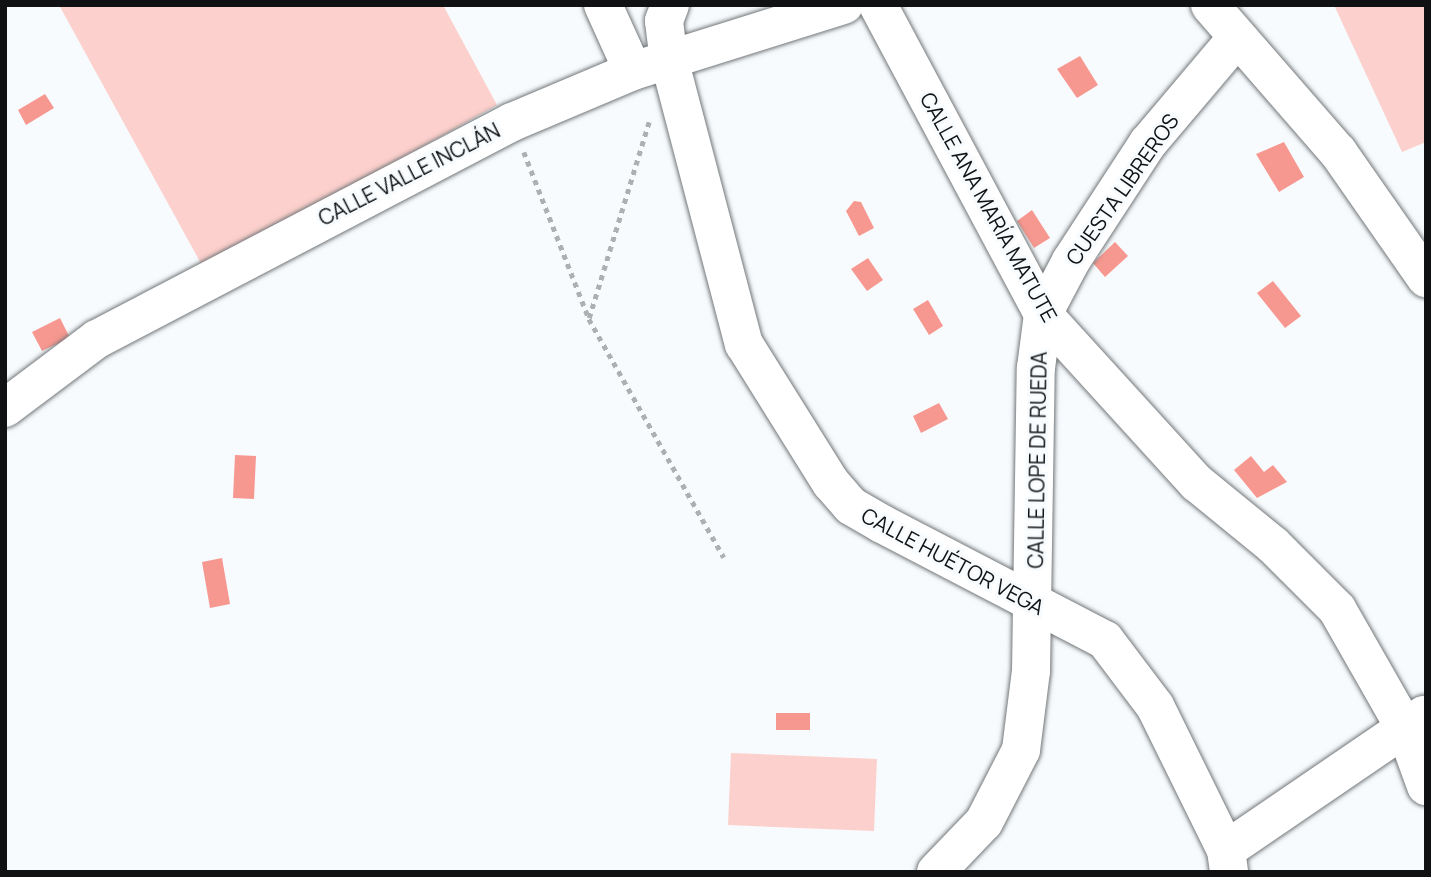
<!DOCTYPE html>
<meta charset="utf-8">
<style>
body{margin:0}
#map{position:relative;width:1431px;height:877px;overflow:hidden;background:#f7fbfe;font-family:Manrope,sans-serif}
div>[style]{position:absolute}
.green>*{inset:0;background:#fcd0cc}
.water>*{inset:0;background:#f79890}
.path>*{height:4.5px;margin-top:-2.25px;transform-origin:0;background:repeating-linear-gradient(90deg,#adb0b3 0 5px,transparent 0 10px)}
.roads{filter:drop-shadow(0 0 2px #737779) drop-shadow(0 0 2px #737779)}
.minor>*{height:38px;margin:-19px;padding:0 19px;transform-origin:19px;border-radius:19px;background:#fff}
span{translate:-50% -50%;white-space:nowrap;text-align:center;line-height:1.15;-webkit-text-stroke:6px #f7fbfe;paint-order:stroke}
.street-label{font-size:21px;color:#101112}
.frame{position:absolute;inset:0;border:7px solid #101112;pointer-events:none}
</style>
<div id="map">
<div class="green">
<div style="clip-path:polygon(59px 5px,443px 5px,497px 105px,204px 269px)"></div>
<div style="clip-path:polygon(1334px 5px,1426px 5px,1426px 142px,1402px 152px)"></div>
<div style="clip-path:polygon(731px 753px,877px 759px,874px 831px,728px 825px)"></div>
</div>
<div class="water">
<div style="clip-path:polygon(1080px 56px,1098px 85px,1077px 98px,1057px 69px)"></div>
<div style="clip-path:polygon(45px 94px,54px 108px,26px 125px,18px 110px)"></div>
<div style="clip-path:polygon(1284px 142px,1304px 177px,1279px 192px,1256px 154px)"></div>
<div style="clip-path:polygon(854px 201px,861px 202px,874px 228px,859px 236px,846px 211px)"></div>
<div style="clip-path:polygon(1032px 210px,1050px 238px,1034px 248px,1017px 221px)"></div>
<div style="clip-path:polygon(1115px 242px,1128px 256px,1105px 277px,1093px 263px)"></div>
<div style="clip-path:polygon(868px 258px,883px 280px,867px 291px,851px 269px)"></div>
<div style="clip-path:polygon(1273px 281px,1301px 316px,1285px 328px,1257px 293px)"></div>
<div style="clip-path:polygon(928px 300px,943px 326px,929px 335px,913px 309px)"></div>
<div style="clip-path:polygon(60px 318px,70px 338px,42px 351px,32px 332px)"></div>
<div style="clip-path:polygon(939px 403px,948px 419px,921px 433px,913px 416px)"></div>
<div style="clip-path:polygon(235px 455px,256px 456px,254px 499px,233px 498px)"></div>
<div style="clip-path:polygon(1251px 456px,1264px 472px,1273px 465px,1287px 482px,1257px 498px,1234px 470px)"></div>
<div style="clip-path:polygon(222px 558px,230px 604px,210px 608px,202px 562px)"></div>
<div style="clip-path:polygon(776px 713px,810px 713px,810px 730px,776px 730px)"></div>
</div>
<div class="path">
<div style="left:524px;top:152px;width:179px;rotate:68.7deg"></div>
<div style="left:589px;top:319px;width:274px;rotate:60.5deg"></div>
<div style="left:589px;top:318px;width:205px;rotate:-73deg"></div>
</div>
<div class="roads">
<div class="minor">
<div style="left:603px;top:5px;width:72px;rotate:65.6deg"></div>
<div style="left:670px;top:5px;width:17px;rotate:111deg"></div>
<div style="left:664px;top:21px;width:38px;rotate:83deg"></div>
<div style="left:669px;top:59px;width:295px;rotate:75.3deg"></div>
<div style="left:744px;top:344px;width:164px;rotate:58deg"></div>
<div style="left:831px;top:483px;width:30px;rotate:49deg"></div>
<div style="left:851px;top:506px;width:36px;rotate:30deg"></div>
<div style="left:882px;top:524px;width:251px;rotate:27.5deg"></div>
<div style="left:1105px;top:640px;width:83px;rotate:52.9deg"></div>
<div style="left:1155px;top:706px;width:161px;rotate:63.8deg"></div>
<div style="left:1226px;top:850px;width:22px;rotate:82deg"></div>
<div style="left:878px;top:5px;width:350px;rotate:61.9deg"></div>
<div style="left:1043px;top:314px;width:229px;rotate:47.7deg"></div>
<div style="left:1197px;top:483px;width:98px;rotate:39.2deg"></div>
<div style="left:1273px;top:545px;width:91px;rotate:45deg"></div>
<div style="left:1337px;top:609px;width:137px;rotate:60.3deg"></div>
<div style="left:1405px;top:728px;width:62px;rotate:70.1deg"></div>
<div style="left:1210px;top:5px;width:195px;rotate:49deg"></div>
<div style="left:1338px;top:152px;width:154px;rotate:55.1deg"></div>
<div style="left:5px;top:408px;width:115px;rotate:-36.9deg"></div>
<div style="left:97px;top:339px;width:468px;rotate:-27.6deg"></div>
<div style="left:512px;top:122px;width:131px;rotate:-22.9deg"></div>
<div style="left:633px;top:71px;width:221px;rotate:-17.4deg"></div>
<div style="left:1226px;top:850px;width:240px;rotate:-34.3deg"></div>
<div style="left:936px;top:872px;width:69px;rotate:-46.2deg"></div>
<div style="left:984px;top:822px;width:81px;rotate:-62.8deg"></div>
<div style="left:1021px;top:750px;width:80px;rotate:-82.8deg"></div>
<div style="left:1031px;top:671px;width:303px;rotate:-89.1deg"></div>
<div style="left:1036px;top:368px;width:54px;rotate:-82.6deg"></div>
<div style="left:1043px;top:314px;width:60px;rotate:-62.2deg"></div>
<div style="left:1071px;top:261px;width:141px;rotate:-56.9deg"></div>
<div style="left:1148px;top:143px;width:136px;rotate:-49.8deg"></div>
</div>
</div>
<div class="street-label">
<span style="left:409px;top:174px;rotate:-27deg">CALLE VALLE INCLÁN</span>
<span style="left:1122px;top:189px;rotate:-55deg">CUESTA LIBREROS</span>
<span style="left:989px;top:207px;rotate:61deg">CALLE ANA MARÍA MATUTE</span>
<span style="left:1037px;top:460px;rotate:-89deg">CALLE LOPE DE RUEDA</span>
<span style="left:953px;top:561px;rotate:28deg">CALLE HUÉTOR VEGA</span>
</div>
<div class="frame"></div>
</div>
